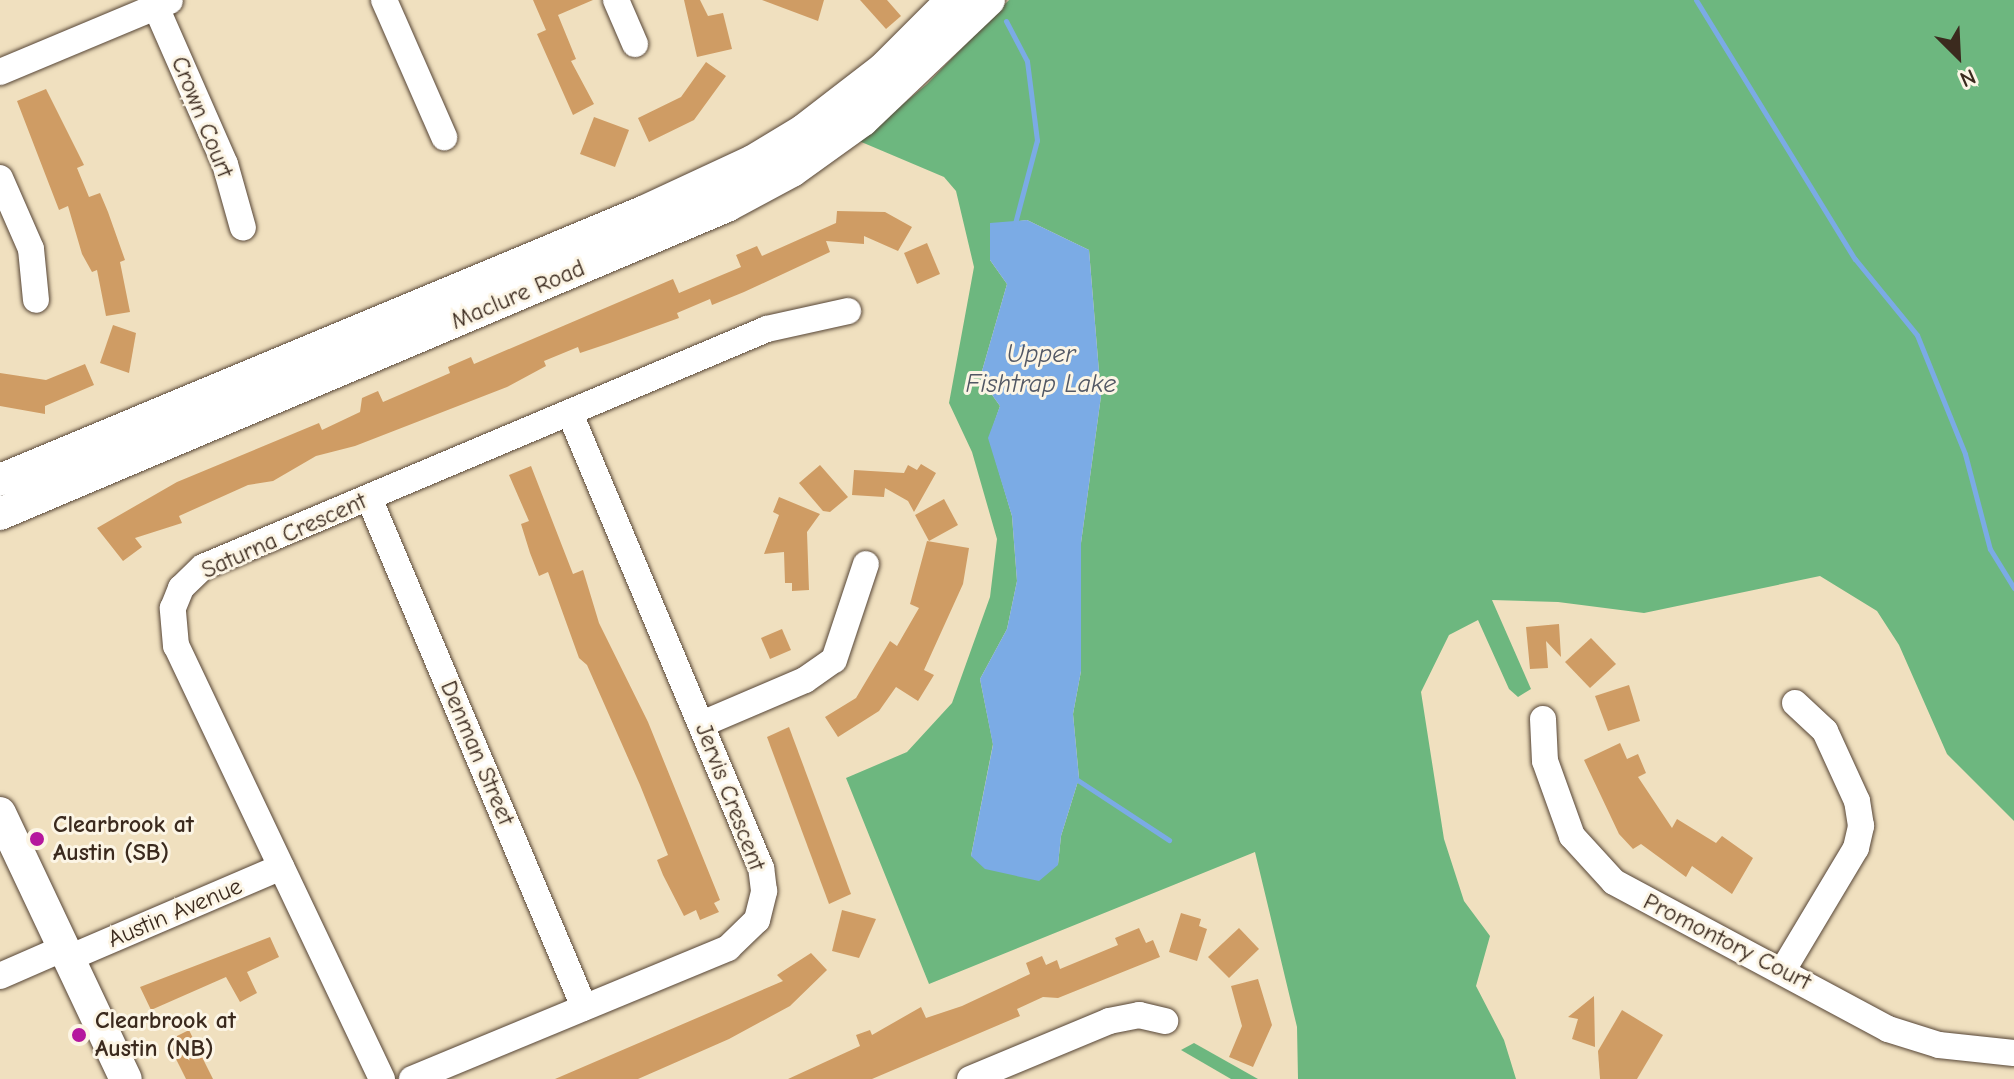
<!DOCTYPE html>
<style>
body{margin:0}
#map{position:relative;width:2014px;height:1079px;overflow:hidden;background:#f0e0bf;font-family:"Comic Neue",sans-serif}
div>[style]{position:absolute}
.forest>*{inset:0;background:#6db77f}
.water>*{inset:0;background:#7babe5}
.stream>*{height:5px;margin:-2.5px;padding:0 2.5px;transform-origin:2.5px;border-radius:2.5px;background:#7babe5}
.building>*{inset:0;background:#cf9c64}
.roads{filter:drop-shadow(0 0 2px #564536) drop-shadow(0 0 2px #564536)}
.minor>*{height:26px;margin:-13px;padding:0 13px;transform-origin:13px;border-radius:13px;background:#fff}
.major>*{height:32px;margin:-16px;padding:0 16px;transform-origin:16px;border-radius:16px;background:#fff}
.dots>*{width:22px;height:22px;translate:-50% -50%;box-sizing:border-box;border:4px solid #fcf5e5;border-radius:50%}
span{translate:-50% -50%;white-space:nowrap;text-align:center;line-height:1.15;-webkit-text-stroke:6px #fcf5e5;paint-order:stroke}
.street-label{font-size:24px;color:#3b2a1e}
.poi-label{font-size:24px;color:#3b2a1e;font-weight:700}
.left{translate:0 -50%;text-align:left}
.water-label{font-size:26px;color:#515764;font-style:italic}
.north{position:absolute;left:1918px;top:16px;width:80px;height:80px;-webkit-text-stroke:6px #fcf5e5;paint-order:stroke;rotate:156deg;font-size:22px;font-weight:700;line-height:32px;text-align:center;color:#3b2a1e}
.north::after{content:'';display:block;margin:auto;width:28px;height:36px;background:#3b2a1e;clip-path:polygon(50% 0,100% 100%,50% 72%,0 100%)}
</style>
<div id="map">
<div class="forest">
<div style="clip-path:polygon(evenodd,1009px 0,2014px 0,2014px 821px,1947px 754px,1899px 645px,1877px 611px,1820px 576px,1644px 613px,1558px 602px,1492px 600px,1531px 689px,1518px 697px,1509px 689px,1478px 620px,1449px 635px,1421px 692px,1444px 839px,1464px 901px,1490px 936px,1476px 986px,1504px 1040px,1516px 1079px,1298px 1079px,1297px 1027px,1255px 852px,929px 984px,846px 778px,907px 752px,952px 703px,990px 597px,997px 539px,972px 452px,949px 403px,974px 267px,956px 191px,944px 177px,859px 141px,927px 84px,1009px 0,1027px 220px,1089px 250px,1101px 396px,1081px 543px,1081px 671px,1073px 714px,1079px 778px,1061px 836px,1058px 864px,971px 856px,993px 744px,980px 679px,1007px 629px,1017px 581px,1012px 516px,989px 438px,1000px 406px,980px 378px,1007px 284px,990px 260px,1013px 222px,1027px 220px)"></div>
<div style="clip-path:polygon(1194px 1043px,1258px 1079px,1231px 1079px,1181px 1050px)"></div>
</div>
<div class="water">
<div style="clip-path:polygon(1027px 220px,1089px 250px,1101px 396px,1081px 543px,1081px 671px,1073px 714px,1079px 778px,1061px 836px,1058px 865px,1039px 881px,985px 869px,971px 856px,993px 745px,980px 679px,1007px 629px,1017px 581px,1012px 516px,988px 438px,1000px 406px,980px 378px,1007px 284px,990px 260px,990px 223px)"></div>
</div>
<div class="stream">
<div style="left:1696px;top:0;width:304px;rotate:58.5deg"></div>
<div style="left:1855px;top:259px;width:98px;rotate:50.8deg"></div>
<div style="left:1917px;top:335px;width:128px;rotate:68deg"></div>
<div style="left:1965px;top:454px;width:98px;rotate:75.3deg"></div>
<div style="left:1990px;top:549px;width:46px;rotate:58.4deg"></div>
<div style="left:1006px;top:21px;width:45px;rotate:62.3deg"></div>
<div style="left:1027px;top:61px;width:80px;rotate:82.8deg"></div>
<div style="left:1037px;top:140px;width:90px;rotate:104.8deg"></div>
<div style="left:1073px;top:777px;width:115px;rotate:33.3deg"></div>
</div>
<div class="building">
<div style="clip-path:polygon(533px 0,593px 0,558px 15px,576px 59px,571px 61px,594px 104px,573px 115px,537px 34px,546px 30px)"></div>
<div style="clip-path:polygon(684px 0,700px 0,708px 16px,723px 13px,732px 49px,697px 57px)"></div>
<div style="clip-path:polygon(762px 0,824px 0,818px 21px)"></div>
<div style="clip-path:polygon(860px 0,887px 0,901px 16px,886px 29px)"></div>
<div style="clip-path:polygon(706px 62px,726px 76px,694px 120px,649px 142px,638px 118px,681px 97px)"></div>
<div style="clip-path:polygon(46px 89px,84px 165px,77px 168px,89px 197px,100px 193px,108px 212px,125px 260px,120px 262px,130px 312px,106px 316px,97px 270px,92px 272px,82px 254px,68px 206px,59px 210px,17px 101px)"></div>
<div style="clip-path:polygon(594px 117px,629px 130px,615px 167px,580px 154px)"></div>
<div style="clip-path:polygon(837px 211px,885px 212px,912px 227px,898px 251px,864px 236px,864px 244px,826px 241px,830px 252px,744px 292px,712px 305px,710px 299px,677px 313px,679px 318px,610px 343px,580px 353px,578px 347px,544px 361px,546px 366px,507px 387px,355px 446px,316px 456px,273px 481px,248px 485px,179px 516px,182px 523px,135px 538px,142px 547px,123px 561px,97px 528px,177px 482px,319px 423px,322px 430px,360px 412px,362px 398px,378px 391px,383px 402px,450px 373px,448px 367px,471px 357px,474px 364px,673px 279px,679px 293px,741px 267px,736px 255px,757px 246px,762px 256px,836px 223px)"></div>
<div style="clip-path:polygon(927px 243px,940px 274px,917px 284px,904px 253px)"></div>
<div style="clip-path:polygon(113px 325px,136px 333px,129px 373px,100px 363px)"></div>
<div style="clip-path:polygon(85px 364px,94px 385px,45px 406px,45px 414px,0 406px,0 373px,46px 380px)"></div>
<div style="clip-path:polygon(921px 464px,936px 473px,914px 512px,908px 501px,885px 488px,884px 497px,852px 495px,854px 470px,904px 473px,908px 465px,917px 470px)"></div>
<div style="clip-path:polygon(820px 465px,848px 497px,830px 512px,823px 511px,799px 483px)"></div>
<div style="clip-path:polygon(531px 466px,573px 574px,583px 570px,599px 623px,648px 722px,720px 900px,714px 903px,719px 912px,700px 920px,696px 910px,684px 916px,663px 875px,657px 860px,668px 855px,640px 785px,587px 665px,579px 658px,548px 572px,539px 576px,530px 553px,521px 524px,529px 521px,509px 475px)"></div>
<div style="clip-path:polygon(779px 497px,820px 514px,807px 532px,809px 590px,792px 591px,792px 583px,785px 583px,784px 552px,764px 554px,779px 515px,773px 512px)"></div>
<div style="clip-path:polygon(944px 499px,958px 525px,929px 541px,915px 515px)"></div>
<div style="clip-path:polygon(927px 541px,969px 548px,963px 584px,924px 670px,934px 675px,918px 701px,896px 687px,879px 711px,838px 737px,825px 717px,856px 698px,890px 641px,897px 646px,919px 608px,910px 604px)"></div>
<div style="clip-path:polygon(1559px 624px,1561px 657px,1546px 641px,1548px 668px,1530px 669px,1526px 627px)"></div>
<div style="clip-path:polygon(782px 629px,791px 650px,770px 659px,761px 638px)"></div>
<div style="clip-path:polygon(1591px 638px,1616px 664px,1590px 688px,1565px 662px)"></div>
<div style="clip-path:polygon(1629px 685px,1640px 721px,1608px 731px,1595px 696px)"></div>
<div style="clip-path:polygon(789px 727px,851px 894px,829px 904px,767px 737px)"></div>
<div style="clip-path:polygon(1620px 743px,1627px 759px,1638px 754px,1646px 773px,1638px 777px,1672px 828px,1677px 819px,1716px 843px,1722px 836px,1753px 858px,1732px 894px,1692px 866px,1686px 877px,1641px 844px,1633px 849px,1619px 834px,1584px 760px)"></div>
<div style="clip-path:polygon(842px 910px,876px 919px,859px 958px,832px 951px)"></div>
<div style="clip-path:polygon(1181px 913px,1201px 919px,1199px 926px,1207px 929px,1197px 961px,1169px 952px)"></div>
<div style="clip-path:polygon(1139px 928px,1146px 943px,1153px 940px,1160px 957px,1058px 998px,1043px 997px,1017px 1009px,1020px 1016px,872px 1079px,788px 1079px,860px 1046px,856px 1035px,870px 1030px,872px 1035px,921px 1007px,926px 1018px,962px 1006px,1030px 974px,1026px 963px,1042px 956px,1046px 965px,1057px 960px,1060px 969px,1118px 945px,1115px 938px)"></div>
<div style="clip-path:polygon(1239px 928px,1259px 949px,1229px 978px,1208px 957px)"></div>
<div style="clip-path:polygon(270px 937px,279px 957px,247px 972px,257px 993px,240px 1002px,226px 977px,151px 1010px,140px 987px)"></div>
<div style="clip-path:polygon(811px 953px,827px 970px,790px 1006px,729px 1039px,638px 1079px,555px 1079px,783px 981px,777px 975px)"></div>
<div style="clip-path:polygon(1258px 979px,1272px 1025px,1253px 1067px,1229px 1057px,1242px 1026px,1231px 986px)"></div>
<div style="clip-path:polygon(1594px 996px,1595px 1047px,1572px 1039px,1578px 1019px,1568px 1017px)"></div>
<div style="clip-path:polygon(1622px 1010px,1663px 1035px,1637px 1079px,1600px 1079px,1598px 1051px)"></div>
<div style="clip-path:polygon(189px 1030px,205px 1063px,213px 1079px,186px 1079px,167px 1041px)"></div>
</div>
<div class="roads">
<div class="minor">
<div style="left:384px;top:0;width:150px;rotate:66.3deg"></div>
<div style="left:616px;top:0;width:48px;rotate:66.6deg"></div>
<div style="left:156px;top:7px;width:171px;rotate:66.3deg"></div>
<div style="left:225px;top:164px;width:66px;rotate:74.3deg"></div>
<div style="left:0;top:72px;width:184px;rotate:-22.7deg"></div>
<div style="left:0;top:178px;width:77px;rotate:66.4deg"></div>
<div style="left:31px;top:249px;width:51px;rotate:84.4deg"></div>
<div style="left:369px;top:498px;width:553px;rotate:67.1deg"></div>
<div style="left:1543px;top:719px;width:42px;rotate:87.3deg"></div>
<div style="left:1545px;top:761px;width:80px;rotate:70.2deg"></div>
<div style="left:1572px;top:836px;width:62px;rotate:47.6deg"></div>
<div style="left:1614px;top:882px;width:311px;rotate:28.2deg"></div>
<div style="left:1888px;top:1029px;width:53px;rotate:17.4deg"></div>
<div style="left:1939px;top:1045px;width:75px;rotate:6.1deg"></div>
<div style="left:702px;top:724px;width:112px;rotate:-23.1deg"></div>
<div style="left:805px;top:680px;width:35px;rotate:-35deg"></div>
<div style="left:834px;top:660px;width:101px;rotate:-71.6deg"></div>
<div style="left:69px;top:958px;width:231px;rotate:-23.2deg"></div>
<div style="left:1783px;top:970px;width:142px;rotate:-59.1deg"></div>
<div style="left:1856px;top:848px;width:23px;rotate:-77deg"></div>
<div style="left:1861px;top:826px;width:25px;rotate:-99deg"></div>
<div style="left:1857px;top:801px;width:77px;rotate:-114.6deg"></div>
<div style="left:1825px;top:731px;width:41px;rotate:-137deg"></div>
<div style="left:0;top:976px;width:70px;rotate:-23.6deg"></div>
<div style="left:382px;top:1079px;width:480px;rotate:-115.4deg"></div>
<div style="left:176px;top:646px;width:38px;rotate:-95deg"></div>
<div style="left:173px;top:608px;width:22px;rotate:-68deg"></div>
<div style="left:181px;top:588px;width:30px;rotate:-44deg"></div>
<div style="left:203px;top:567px;width:612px;rotate:-22.88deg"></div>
<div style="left:767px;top:329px;width:83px;rotate:-12.5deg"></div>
<div style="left:412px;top:1079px;width:342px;rotate:-22.5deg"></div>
<div style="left:728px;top:948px;width:40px;rotate:-44deg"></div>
<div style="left:757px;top:920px;width:30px;rotate:-76deg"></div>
<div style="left:764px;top:891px;width:23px;rotate:-97deg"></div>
<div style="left:761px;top:868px;width:493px;rotate:-112.8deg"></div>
<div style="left:970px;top:1079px;width:151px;rotate:-22.6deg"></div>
<div style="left:1109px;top:1021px;width:31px;rotate:-11deg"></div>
<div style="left:1139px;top:1015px;width:27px;rotate:13deg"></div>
</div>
<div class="major">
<div style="left:0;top:480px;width:697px;rotate:-22.63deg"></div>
<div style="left:643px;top:212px;width:121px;rotate:-24.9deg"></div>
<div style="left:753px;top:161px;width:60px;rotate:-31.3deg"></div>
<div style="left:804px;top:130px;width:100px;rotate:-37.7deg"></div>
<div style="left:883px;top:69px;width:98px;rotate:-45deg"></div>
<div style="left:0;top:514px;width:790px;rotate:-22.96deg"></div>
<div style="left:727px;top:206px;width:74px;rotate:-28.3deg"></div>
<div style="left:792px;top:171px;width:87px;rotate:-35.7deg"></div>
<div style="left:863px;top:120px;width:174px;rotate:-43.6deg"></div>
<div style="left:0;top:813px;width:294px;rotate:64.7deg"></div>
</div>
</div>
<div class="dots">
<div style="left:37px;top:839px;background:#b5179e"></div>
<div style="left:79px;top:1035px;background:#b5179e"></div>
</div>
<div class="street-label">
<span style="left:202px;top:117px;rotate:68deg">Crown Court</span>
<span style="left:518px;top:295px;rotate:-23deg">Maclure Road</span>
<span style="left:284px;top:536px;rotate:-24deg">Saturna Crescent</span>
<span style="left:477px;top:753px;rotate:67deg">Denman Street</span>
<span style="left:730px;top:797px;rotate:69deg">Jervis Crescent</span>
<span style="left:175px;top:913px;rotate:-23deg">Austin Avenue</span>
<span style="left:1727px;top:942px;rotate:27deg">Promontory Court</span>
</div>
<div class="poi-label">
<span class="left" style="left:53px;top:839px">Clearbrook at<br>Austin (SB)</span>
<span class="left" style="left:95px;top:1035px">Clearbrook at<br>Austin (NB)</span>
</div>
<div class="water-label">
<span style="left:1041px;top:370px">Upper<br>Fishtrap Lake</span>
</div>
<div class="north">N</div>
</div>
